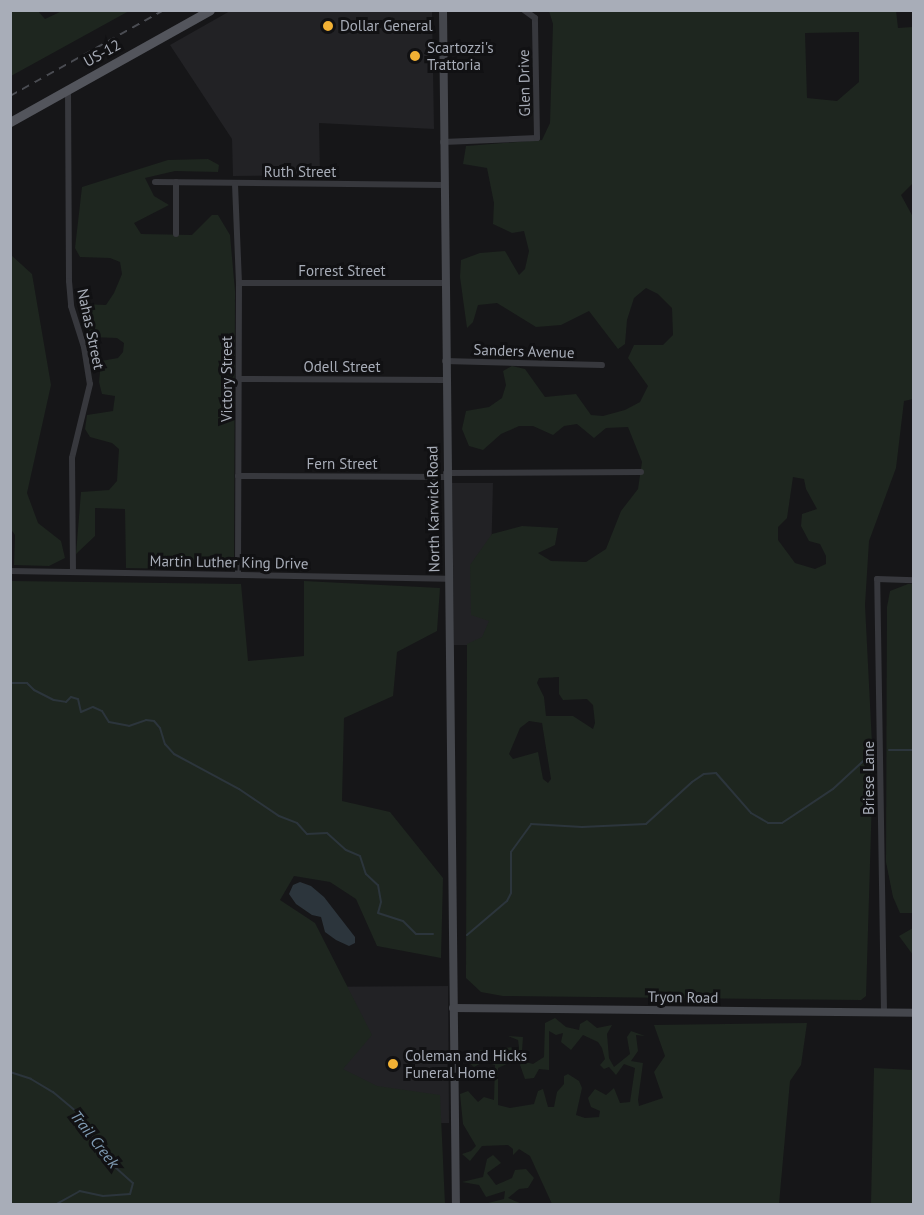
<!DOCTYPE html>
<style>
body{margin:0}
#map{position:relative;width:924px;height:1215px;overflow:hidden;background:#161618;font-family:"PT Sans",sans-serif}
div>[style]{position:absolute}
.built>*{inset:0;background:#222225}
.green>*{inset:0;background:#1e261f}
.water>*{inset:0;background:#2c353c}
.stream>*{height:2px;margin:-1px;padding:0 1px;transform-origin:1px;border-radius:1px;background:#2c353c}
.street>*{height:6px;margin:-3px;padding:0 3px;transform-origin:3px;border-radius:3px;background:#37383d}
.secondary>*{height:8px;margin:-4px;padding:0 4px;transform-origin:4px;border-radius:4px;background:#45474d}
.primary>*{height:9px;margin:-4.5px;padding:0 4.5px;transform-origin:4.5px;border-radius:4.5px;background:#53555c}
.rail>*{height:2px;margin-top:-1px;transform-origin:0;background:repeating-linear-gradient(90deg,#4a4c52 0 8px,transparent 0 14px)}
.dots>*{width:16px;height:16px;translate:-50% -50%;box-sizing:border-box;border:3px solid #111113;border-radius:50%}
span{translate:-50% -50%;white-space:nowrap;text-align:center;line-height:1.15;-webkit-text-stroke:6px #111113;paint-order:stroke}
.poi-label{font-size:15px;color:#a8adb8}
.left{translate:0 -50%;text-align:left}
.street-label{font-size:15px;color:#a8adb8}
.water-label{font-size:16px;color:#7f9bb3;font-style:italic}
.frame{position:absolute;inset:0;border:12px solid #a8adb8;pointer-events:none}
</style>
<div id="map">
<div class="built">
<div style="clip-path:polygon(230px 11px,432px 11px,434px 129px,319px 123px,320px 175px,233px 176px,232px 139px,170px 45px)"></div>
<div style="clip-path:polygon(452px 483px,493px 483px,490px 601px,493px 645px,454px 645px)"></div>
<div style="clip-path:polygon(448px 986px,449px 1123px,302px 1123px,301px 987px)"></div>
</div>
<div class="green">
<div style="clip-path:polygon(evenodd,896px 10px,898px 28px,913px 27px,913px 183px,901px 195px,913px 217px,913px 399px,904px 401px,896px 468px,869px 541px,865px 605px,873px 764px,866px 996px,861px 1000px,503px 996px,481px 992px,466px 978px,467px 644px,482px 637px,489px 621px,471px 615px,470px 565px,492px 534px,522px 526px,558px 528px,555px 545px,538px 553px,551px 561px,586px 562px,606px 549px,621px 511px,638px 489px,642px 462px,628px 427px,606px 428px,594px 438px,577px 424px,564px 426px,553px 435px,533px 426px,519px 426px,501px 434px,483px 450px,469px 446px,462px 429px,466px 411px,489px 407px,502px 398px,506px 385px,503px 371px,512px 366px,525px 369px,545px 397px,576px 394px,591px 415px,603px 416px,625px 410px,640px 402px,648px 386px,628px 358px,634px 345px,663px 345px,673px 335px,672px 308px,658px 294px,646px 288px,634px 298px,627px 320px,625px 344px,618px 349px,589px 311px,561px 325px,536px 327px,497px 303px,478px 305px,473px 322px,467px 328px,460px 277px,461px 260px,480px 253px,505px 251px,519px 275px,525px 269px,529px 251px,524px 231px,512px 233px,493px 224px,494px 203px,487px 168px,463px 164px,466px 146px,542px 140px,550px 123px,553px 24px,549px 11px,896px 10px,859px 32px,859px 82px,837px 101px,807px 98px,805px 33px,859px 32px,896px 10px,793px 477px,804px 479px,806px 489px,817px 509px,802px 514px,801px 526px,809px 541px,820px 544px,826px 556px,826px 564px,815px 569px,795px 563px,778px 540px,778px 527px,787px 518px,793px 477px,896px 10px,559px 677px,559px 694px,563px 700px,587px 699px,593px 705px,595px 723px,593px 729px,573px 716px,546px 716px,544px 697px,537px 683px,539px 678px,559px 677px,896px 10px,529px 721px,542px 723px,551px 779px,548px 783px,543px 779px,538px 752px,513px 759px,509px 754px,520px 728px,529px 721px)"></div>
<div style="clip-path:polygon(10px 11px,38px 11px,45px 19px,62px 11px,129px 11px,11px 76px)"></div>
<div style="clip-path:polygon(208px 159px,219px 165px,218px 172px,175px 171px,145px 178px,154px 196px,169px 205px,134px 223px,141px 234px,192px 235px,212px 215px,218px 215px,230px 235px,235px 291px,234px 570px,126px 568px,125px 509px,95px 508px,95px 536px,76px 554px,81px 492px,109px 490px,117px 481px,119px 449px,112px 443px,90px 437px,85px 429px,87px 415px,113px 411px,115px 396px,102px 394px,99px 382px,101px 361px,118px 358px,123px 352px,124px 343px,117px 338px,91px 337px,80px 304px,106px 305px,114px 293px,122px 274px,120px 262px,110px 258px,80px 257px,75px 248px,82px 187px,168px 160px)"></div>
<div style="clip-path:polygon(11px 255px,32px 274px,51px 385px,27px 493px,38px 523px,61px 541px,65px 558px,49px 566px,14px 565px,15px 535px,10px 528px)"></div>
<div style="clip-path:polygon(11px 581px,241px 584px,248px 661px,304px 656px,304px 581px,440px 588px,437px 631px,397px 652px,393px 696px,344px 718px,342px 801px,390px 812px,443px 878px,441px 958px,377px 946px,356px 899px,330px 882px,294px 876px,280px 900px,315px 923px,372px 1035px,343px 1069px,377px 1086px,440px 1095px,445px 1204px,11px 1204px)"></div>
<div style="clip-path:polygon(908px 584px,914px 584px,913px 913px,900px 913px,893px 897px,886px 862px,887px 607px,890px 591px)"></div>
<div style="clip-path:polygon(913px 928px,913px 955px,899px 936px)"></div>
<div style="clip-path:polygon(555px 1018px,566px 1027px,579px 1030px,580px 1024px,587px 1020px,597px 1028px,612px 1025px,607px 1034px,609px 1058px,614px 1067px,630px 1054px,627px 1037px,631px 1031px,645px 1036px,636px 1035px,638px 1051px,631px 1061px,643px 1063px,638px 1100px,639px 1106px,663px 1098px,654px 1072px,665px 1056px,654px 1025px,807px 1023px,801px 1065px,790px 1081px,779px 1204px,552px 1204px,530px 1156px,519px 1149px,513px 1155px,513px 1149px,508px 1145px,482px 1146px,470px 1161px,462px 1154px,471px 1151px,476px 1146px,463px 1124px,460px 1094px,468px 1091px,478px 1102px,484px 1097px,494px 1100px,495px 1065px,483px 1062px,474px 1067px,469px 1063px,468px 1050px,483px 1050px,483px 1056px,488px 1062px,497px 1058px,501px 1048px,519px 1047px,518px 1040px,508px 1036px,523px 1037px,522px 1051px,514px 1053px,513px 1061px,498px 1068px,498px 1105px,510px 1108px,534px 1104px,538px 1091px,543px 1089px,548px 1107px,554px 1107px,557px 1092px,564px 1084px,564px 1076px,568px 1074px,579px 1081px,582px 1088px,576px 1115px,585px 1118px,599px 1117px,600px 1111px,591px 1107px,588px 1098px,595px 1089px,606px 1095px,614px 1088px,620px 1103px,630px 1102px,635px 1068px,624px 1064px,616px 1075px,609px 1067px,604px 1069px,600px 1065px,605px 1059px,602px 1048px,598px 1042px,583px 1035px,571px 1050px,561px 1042px,563px 1033px,556px 1035px,549px 1031px,549px 1070px,539px 1069px,534px 1078px,525px 1079px,520px 1065px,522px 1061px,533px 1064px,544px 1057px,545px 1023px)"></div>
<div style="clip-path:polygon(874px 1068px,913px 1070px,913px 1204px,871px 1204px)"></div>
<div style="clip-path:polygon(493px 1155px,501px 1163px,487px 1173px,496px 1185px,512px 1178px,515px 1170px,526px 1169px,534px 1178px,528px 1188px,519px 1189px,508px 1198px,522px 1204px,484px 1204px,504px 1199px,505px 1191px,486px 1197px,479px 1185px,462px 1182px,483px 1177px,487px 1159px)"></div>
</div>
<div class="water">
<div style="clip-path:polygon(300px 882px,311px 886px,324px 897px,355px 937px,355px 943px,349px 946px,336px 940px,325px 932px,321px 917px,312px 915px,296px 904px,289px 894px,293px 885px)"></div>
</div>
<div class="stream">
<div style="left:10px;top:683px;width:17px"></div>
<div style="left:27px;top:683px;width:10px;rotate:45deg"></div>
<div style="left:34px;top:690px;width:22px;rotate:27deg"></div>
<div style="left:54px;top:700px;width:12px;rotate:9deg"></div>
<div style="left:66px;top:702px;width:7px;rotate:-45deg"></div>
<div style="left:71px;top:697px;width:7px;rotate:16deg"></div>
<div style="left:78px;top:699px;width:13px;rotate:77deg"></div>
<div style="left:81px;top:712px;width:13px;rotate:-23deg"></div>
<div style="left:93px;top:707px;width:10px;rotate:24deg"></div>
<div style="left:102px;top:711px;width:13px;rotate:58deg"></div>
<div style="left:109px;top:722px;width:20px;rotate:11deg"></div>
<div style="left:129px;top:726px;width:18px;rotate:-19deg"></div>
<div style="left:146px;top:720px;width:8px;rotate:7deg"></div>
<div style="left:154px;top:721px;width:9px;rotate:49deg"></div>
<div style="left:160px;top:728px;width:17px;rotate:73deg"></div>
<div style="left:165px;top:744px;width:13px;rotate:48deg"></div>
<div style="left:174px;top:754px;width:74px;rotate:28.3deg"></div>
<div style="left:239px;top:789px;width:48px;rotate:34deg"></div>
<div style="left:279px;top:816px;width:19px;rotate:21deg"></div>
<div style="left:297px;top:823px;width:15px;rotate:48deg"></div>
<div style="left:307px;top:834px;width:20px;rotate:-3deg"></div>
<div style="left:327px;top:833px;width:25px;rotate:42deg"></div>
<div style="left:346px;top:850px;width:15px;rotate:23deg"></div>
<div style="left:360px;top:856px;width:19px;rotate:72deg"></div>
<div style="left:366px;top:874px;width:16px;rotate:43deg"></div>
<div style="left:378px;top:885px;width:17px;rotate:80deg"></div>
<div style="left:381px;top:902px;width:11px;rotate:105deg"></div>
<div style="left:378px;top:913px;width:26px;rotate:18deg"></div>
<div style="left:403px;top:921px;width:18px;rotate:45deg"></div>
<div style="left:416px;top:934px;width:17px"></div>
<div style="left:889px;top:750px;width:25px"></div>
<div style="left:467px;top:935px;width:52px;rotate:-40.4deg"></div>
<div style="left:507px;top:901px;width:9px;rotate:-63deg"></div>
<div style="left:511px;top:893px;width:41px;rotate:-90deg"></div>
<div style="left:511px;top:852px;width:34px;rotate:-54deg"></div>
<div style="left:531px;top:824px;width:51px;rotate:3.4deg"></div>
<div style="left:582px;top:827px;width:64px;rotate:-2.7deg"></div>
<div style="left:646px;top:824px;width:62px;rotate:-42.4deg"></div>
<div style="left:692px;top:782px;width:14px;rotate:-34deg"></div>
<div style="left:704px;top:774px;width:12px;rotate:-5deg"></div>
<div style="left:716px;top:773px;width:53px;rotate:48.8deg"></div>
<div style="left:751px;top:813px;width:20px;rotate:30deg"></div>
<div style="left:768px;top:823px;width:14px"></div>
<div style="left:782px;top:823px;width:61px;rotate:-33.7deg"></div>
<div style="left:833px;top:789px;width:56px;rotate:-42.8deg"></div>
<div style="left:10px;top:1072px;width:22px;rotate:18deg"></div>
<div style="left:31px;top:1079px;width:26px;rotate:31deg"></div>
<div style="left:53px;top:1092px;width:30px;rotate:40deg"></div>
<div style="left:76px;top:1111px;width:57px;rotate:58deg"></div>
<div style="left:106px;top:1159px;width:36px;rotate:42deg"></div>
<div style="left:133px;top:1183px;width:11px;rotate:105deg"></div>
<div style="left:130px;top:1194px;width:27px;rotate:176deg"></div>
<div style="left:103px;top:1196px;width:24px;rotate:-168deg"></div>
<div style="left:80px;top:1191px;width:26px;rotate:151deg"></div>
</div>
<div class="street">
<div style="left:68px;top:89px;width:192px;rotate:89.7deg"></div>
<div style="left:69px;top:281px;width:25px;rotate:85deg"></div>
<div style="left:71px;top:306px;width:43px;rotate:72.4deg"></div>
<div style="left:84px;top:347px;width:37px;rotate:81deg"></div>
<div style="left:90px;top:384px;width:76px;rotate:103.7deg"></div>
<div style="left:72px;top:458px;width:113px;rotate:89.5deg"></div>
<div style="left:443px;top:142px;width:94px;rotate:-2.4deg"></div>
<div style="left:537px;top:138px;width:120px;rotate:-91deg"></div>
<div style="left:535px;top:18px;width:14px;rotate:-144deg"></div>
<div style="left:155px;top:182px;width:289px;rotate:0.6deg"></div>
<div style="left:235px;top:184px;width:99px;rotate:87.7deg"></div>
<div style="left:239px;top:283px;width:291px;rotate:90.2deg"></div>
<div style="left:176px;top:234px;width:52px;rotate:-90deg"></div>
<div style="left:239px;top:283px;width:206px"></div>
<div style="left:445px;top:361px;width:157px;rotate:1.5deg"></div>
<div style="left:239px;top:379px;width:206px;rotate:0.3deg"></div>
<div style="left:446px;top:473px;width:195px;rotate:-0.3deg"></div>
<div style="left:238px;top:476px;width:208px;rotate:0.3deg"></div>
<div style="left:10px;top:571px;width:437px;rotate:1deg"></div>
<div style="left:884px;top:1012px;width:433px;rotate:-90.9deg"></div>
<div style="left:877px;top:579px;width:37px;rotate:2deg"></div>
</div>
<div class="secondary">
<div style="left:443px;top:10px;width:1194px;rotate:89.38deg"></div>
<div style="left:453px;top:1008px;width:461px;rotate:0.6deg"></div>
</div>
<div class="primary">
<div style="left:10px;top:122px;width:229px;rotate:-29.2deg"></div>
</div>
<div class="rail">
<div style="left:10px;top:96px;width:176px;rotate:-29.2deg"></div>
</div>
<div class="dots">
<div style="left:328px;top:26px;background:#f2b134"></div>
<div style="left:415px;top:56px;background:#f2b134"></div>
<div style="left:393px;top:1064px;background:#f2b134"></div>
</div>
<div class="poi-label">
<span class="left" style="left:340px;top:26px">Dollar General</span>
<span class="left" style="left:427px;top:56px">Scartozzi's<br>Trattoria</span>
<span class="left" style="left:405px;top:1064px">Coleman and Hicks<br>Funeral Home</span>
</div>
<div class="street-label">
<span style="left:102px;top:53px;rotate:-29deg">US-12</span>
<span style="left:524px;top:83px;rotate:-91deg">Glen Drive</span>
<span style="left:300px;top:172px">Ruth Street</span>
<span style="left:342px;top:271px">Forrest Street</span>
<span style="left:91px;top:329px;rotate:78deg">Nahas Street</span>
<span style="left:524px;top:351px;rotate:2deg">Sanders Avenue</span>
<span style="left:342px;top:367px">Odell Street</span>
<span style="left:227px;top:379px;rotate:-90deg">Victory Street</span>
<span style="left:342px;top:464px">Fern Street</span>
<span style="left:433px;top:509px;rotate:-91deg">North Karwick Road</span>
<span style="left:229px;top:562px;rotate:1deg">Martin Luther King Drive</span>
<span style="left:869px;top:778px;rotate:-90deg">Briese Lane</span>
<span style="left:683px;top:997px;rotate:1deg">Tryon Road</span>
</div>
<div class="water-label">
<span style="left:95px;top:1139px;rotate:52deg">Trail Creek</span>
</div>
<div class="frame"></div>
</div>
